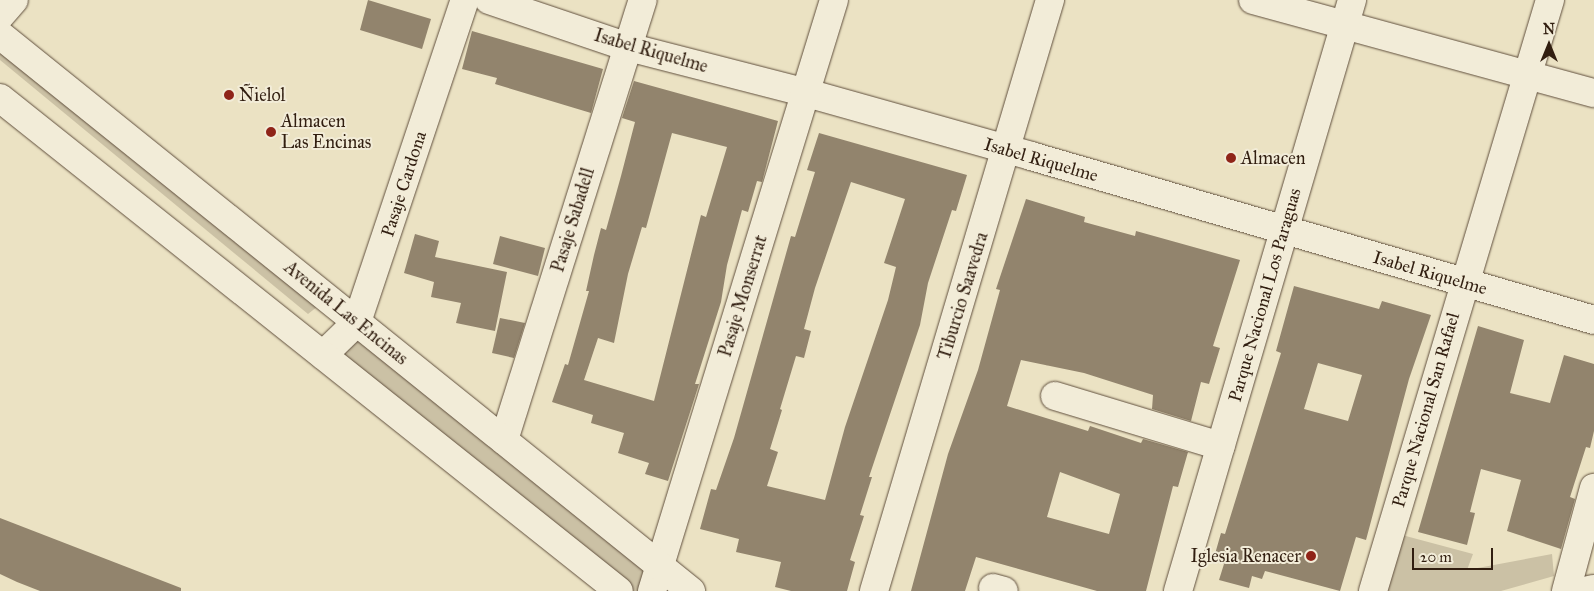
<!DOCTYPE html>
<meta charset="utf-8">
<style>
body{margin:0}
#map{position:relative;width:1594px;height:591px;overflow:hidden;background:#ebe2c3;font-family:"IM FELL Great Primer",serif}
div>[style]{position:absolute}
.green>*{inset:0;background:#cbc1a5}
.building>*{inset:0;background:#92846d}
.roads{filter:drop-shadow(0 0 1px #604f3d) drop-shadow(0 0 1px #604f3d)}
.minor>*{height:28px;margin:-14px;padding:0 14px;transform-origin:14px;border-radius:14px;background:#f2ecd8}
.tertiary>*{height:28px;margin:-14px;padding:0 14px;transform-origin:14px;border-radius:14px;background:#f2ecd8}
.secondary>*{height:28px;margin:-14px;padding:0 14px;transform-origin:14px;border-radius:14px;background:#f2ecd8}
.dots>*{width:14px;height:14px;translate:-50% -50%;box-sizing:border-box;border:2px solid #f2ecd8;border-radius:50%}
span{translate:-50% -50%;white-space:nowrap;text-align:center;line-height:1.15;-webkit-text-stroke:4px #f2ecd8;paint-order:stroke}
.street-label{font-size:18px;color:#311e10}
.poi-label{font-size:18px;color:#311e10}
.left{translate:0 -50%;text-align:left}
.right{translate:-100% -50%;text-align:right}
.north{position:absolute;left:1524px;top:20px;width:50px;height:50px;-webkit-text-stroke:4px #f2ecd8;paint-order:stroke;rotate:0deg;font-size:14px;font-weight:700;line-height:20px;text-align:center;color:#311e10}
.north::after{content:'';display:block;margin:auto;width:18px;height:22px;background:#311e10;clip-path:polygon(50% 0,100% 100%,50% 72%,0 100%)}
.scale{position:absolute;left:1412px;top:548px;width:81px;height:22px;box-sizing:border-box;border:2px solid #311e10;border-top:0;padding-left:6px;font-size:15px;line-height:18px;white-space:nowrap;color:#311e10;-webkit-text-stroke:4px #f2ecd8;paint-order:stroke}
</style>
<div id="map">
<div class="green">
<div style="clip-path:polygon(0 42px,322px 303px,308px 314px,0 60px)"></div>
<div style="clip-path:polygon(357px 322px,659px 565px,652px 591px,619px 591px,323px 355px)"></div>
<div style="clip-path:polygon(1402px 535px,1473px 554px,1467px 570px,1552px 554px,1554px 576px,1501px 591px,1384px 591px)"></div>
</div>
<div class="building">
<div style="clip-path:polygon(368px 0,431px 19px,422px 49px,360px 30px)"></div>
<div style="clip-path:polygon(472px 31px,603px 69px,591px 113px,495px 84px,497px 78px,462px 69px)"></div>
<div style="clip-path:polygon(evenodd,634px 81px,778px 121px,762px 182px,757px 181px,748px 212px,742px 210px,727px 265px,721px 302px,695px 384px,699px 384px,668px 481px,645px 474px,649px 463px,618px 453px,624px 433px,591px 423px,593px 415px,552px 402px,565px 364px,568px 365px,589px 291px,586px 291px,594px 255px,601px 228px,606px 230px,621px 176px,635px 122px,622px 118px,634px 81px,672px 133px,727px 147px,706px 217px,701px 215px,654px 401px,584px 380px,598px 338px,614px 343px,628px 274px,642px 227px,646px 228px,672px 133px)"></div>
<div style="clip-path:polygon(evenodd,819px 133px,967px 175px,956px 211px,952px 210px,928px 283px,920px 325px,869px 477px,872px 477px,860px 515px,864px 516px,850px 560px,855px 562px,847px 591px,791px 591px,775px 587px,781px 562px,736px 552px,739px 539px,700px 529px,711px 489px,716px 490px,734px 438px,791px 236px,795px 237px,815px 172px,807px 170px,819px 133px,851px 182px,905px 199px,884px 263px,896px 267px,888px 300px,845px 427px,825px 500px,767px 486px,778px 452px,770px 449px,782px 410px,780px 409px,796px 356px,804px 358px,811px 331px,804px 329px,815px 288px,851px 182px)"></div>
<div style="clip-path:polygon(evenodd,1026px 199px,1085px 217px,1084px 222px,1135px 236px,1136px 231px,1240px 260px,1213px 346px,1220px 348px,1209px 384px,1201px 382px,1191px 421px,1152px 409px,1153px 395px,1084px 373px,1021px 360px,1007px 406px,1088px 431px,1090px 426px,1141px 443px,1143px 439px,1188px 452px,1178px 487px,1173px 486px,1146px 591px,1097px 591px,976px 557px,965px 591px,911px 591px,948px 454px,978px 370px,1000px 290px,996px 289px,1026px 199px,1060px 472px,1120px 494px,1109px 534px,1047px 517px,1060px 472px)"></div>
<div style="clip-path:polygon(415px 234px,439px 241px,435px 257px,507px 272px,495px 331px,456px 323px,461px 303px,431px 297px,434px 282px,404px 273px)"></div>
<div style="clip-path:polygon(500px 236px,545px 248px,538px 276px,493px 264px)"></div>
<div style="clip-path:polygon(evenodd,1294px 286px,1379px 309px,1382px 301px,1431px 315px,1409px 379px,1366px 540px,1356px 537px,1340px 591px,1265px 571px,1262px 579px,1252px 576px,1249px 588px,1219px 580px,1224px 564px,1213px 561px,1221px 533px,1225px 534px,1281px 353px,1276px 351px,1294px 286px,1318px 363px,1362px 375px,1348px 421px,1304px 409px,1318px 363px)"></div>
<div style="clip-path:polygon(500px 318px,525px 323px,514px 358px,492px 353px)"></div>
<div style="clip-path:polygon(1478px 326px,1524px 340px,1510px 393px,1550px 403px,1564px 355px,1594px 364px,1594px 431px,1590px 448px,1586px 447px,1570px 497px,1575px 499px,1561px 549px,1507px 531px,1521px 480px,1481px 469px,1470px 512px,1475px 513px,1467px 545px,1418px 532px)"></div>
<div style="clip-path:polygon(0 518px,181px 588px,181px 591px,40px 591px,17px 582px,0 574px)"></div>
</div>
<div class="roads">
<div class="minor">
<div style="left:489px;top:0;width:147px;rotate:18.7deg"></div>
<div style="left:628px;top:47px;width:185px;rotate:14.4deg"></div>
<div style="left:807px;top:93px;width:233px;rotate:15.7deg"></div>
<div style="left:1031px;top:156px;width:586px;rotate:16.24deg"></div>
<div style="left:1253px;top:0;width:353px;rotate:15.3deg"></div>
<div style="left:0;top:16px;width:21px;rotate:-49deg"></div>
<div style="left:323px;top:355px;width:47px;rotate:-44.1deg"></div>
<div style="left:357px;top:322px;width:340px;rotate:-71.5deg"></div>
<div style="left:1055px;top:396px;width:173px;rotate:16.8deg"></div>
<div style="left:504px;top:440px;width:461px;rotate:-72.5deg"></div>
<div style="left:993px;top:588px;width:11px;rotate:15deg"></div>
<div style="left:652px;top:591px;width:618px;rotate:-72.88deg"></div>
<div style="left:874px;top:591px;width:617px;rotate:-73.42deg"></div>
<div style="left:1178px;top:591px;width:616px;rotate:-73.59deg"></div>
<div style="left:1373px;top:591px;width:617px;rotate:-73.33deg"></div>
<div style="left:1566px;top:591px;width:107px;rotate:-74.8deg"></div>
</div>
<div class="tertiary">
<div style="left:1585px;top:591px;width:9px;rotate:-13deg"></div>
</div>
<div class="secondary">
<div style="left:0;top:35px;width:887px;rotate:38.82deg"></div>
<div style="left:0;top:98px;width:791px;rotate:38.54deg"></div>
</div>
</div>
<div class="dots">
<div style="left:229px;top:95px;background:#8f2418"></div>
<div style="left:271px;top:132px;background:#8f2418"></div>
<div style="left:1231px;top:158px;background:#8f2418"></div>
<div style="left:1311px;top:556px;background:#8f2418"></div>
</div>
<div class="street-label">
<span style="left:651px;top:51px;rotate:16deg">Isabel Riquelme</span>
<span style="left:1041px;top:160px;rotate:16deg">Isabel Riquelme</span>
<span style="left:404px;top:184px;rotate:-72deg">Pasaje Cardona</span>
<span style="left:573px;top:220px;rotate:-73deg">Pasaje Sabadell</span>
<span style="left:1430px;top:273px;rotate:16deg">Isabel Riquelme</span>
<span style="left:1265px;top:295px;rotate:-74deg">Parque Nacional Los Paraguas</span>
<span style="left:743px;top:296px;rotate:-73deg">Pasaje Monserrat</span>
<span style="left:963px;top:296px;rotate:-73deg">Tiburcio Saavedra</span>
<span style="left:346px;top:313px;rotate:39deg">Avenida Las Encinas</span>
<span style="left:1426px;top:410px;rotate:-74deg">Parque Nacional San Rafael</span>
</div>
<div class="poi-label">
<span class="left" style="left:239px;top:95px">Ñielol</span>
<span class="left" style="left:281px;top:132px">Almacen<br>Las Encinas</span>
<span class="left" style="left:1241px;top:158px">Almacen</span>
<span class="right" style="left:1301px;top:556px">Iglesia Renacer</span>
</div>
<div class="north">N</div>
<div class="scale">20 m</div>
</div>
